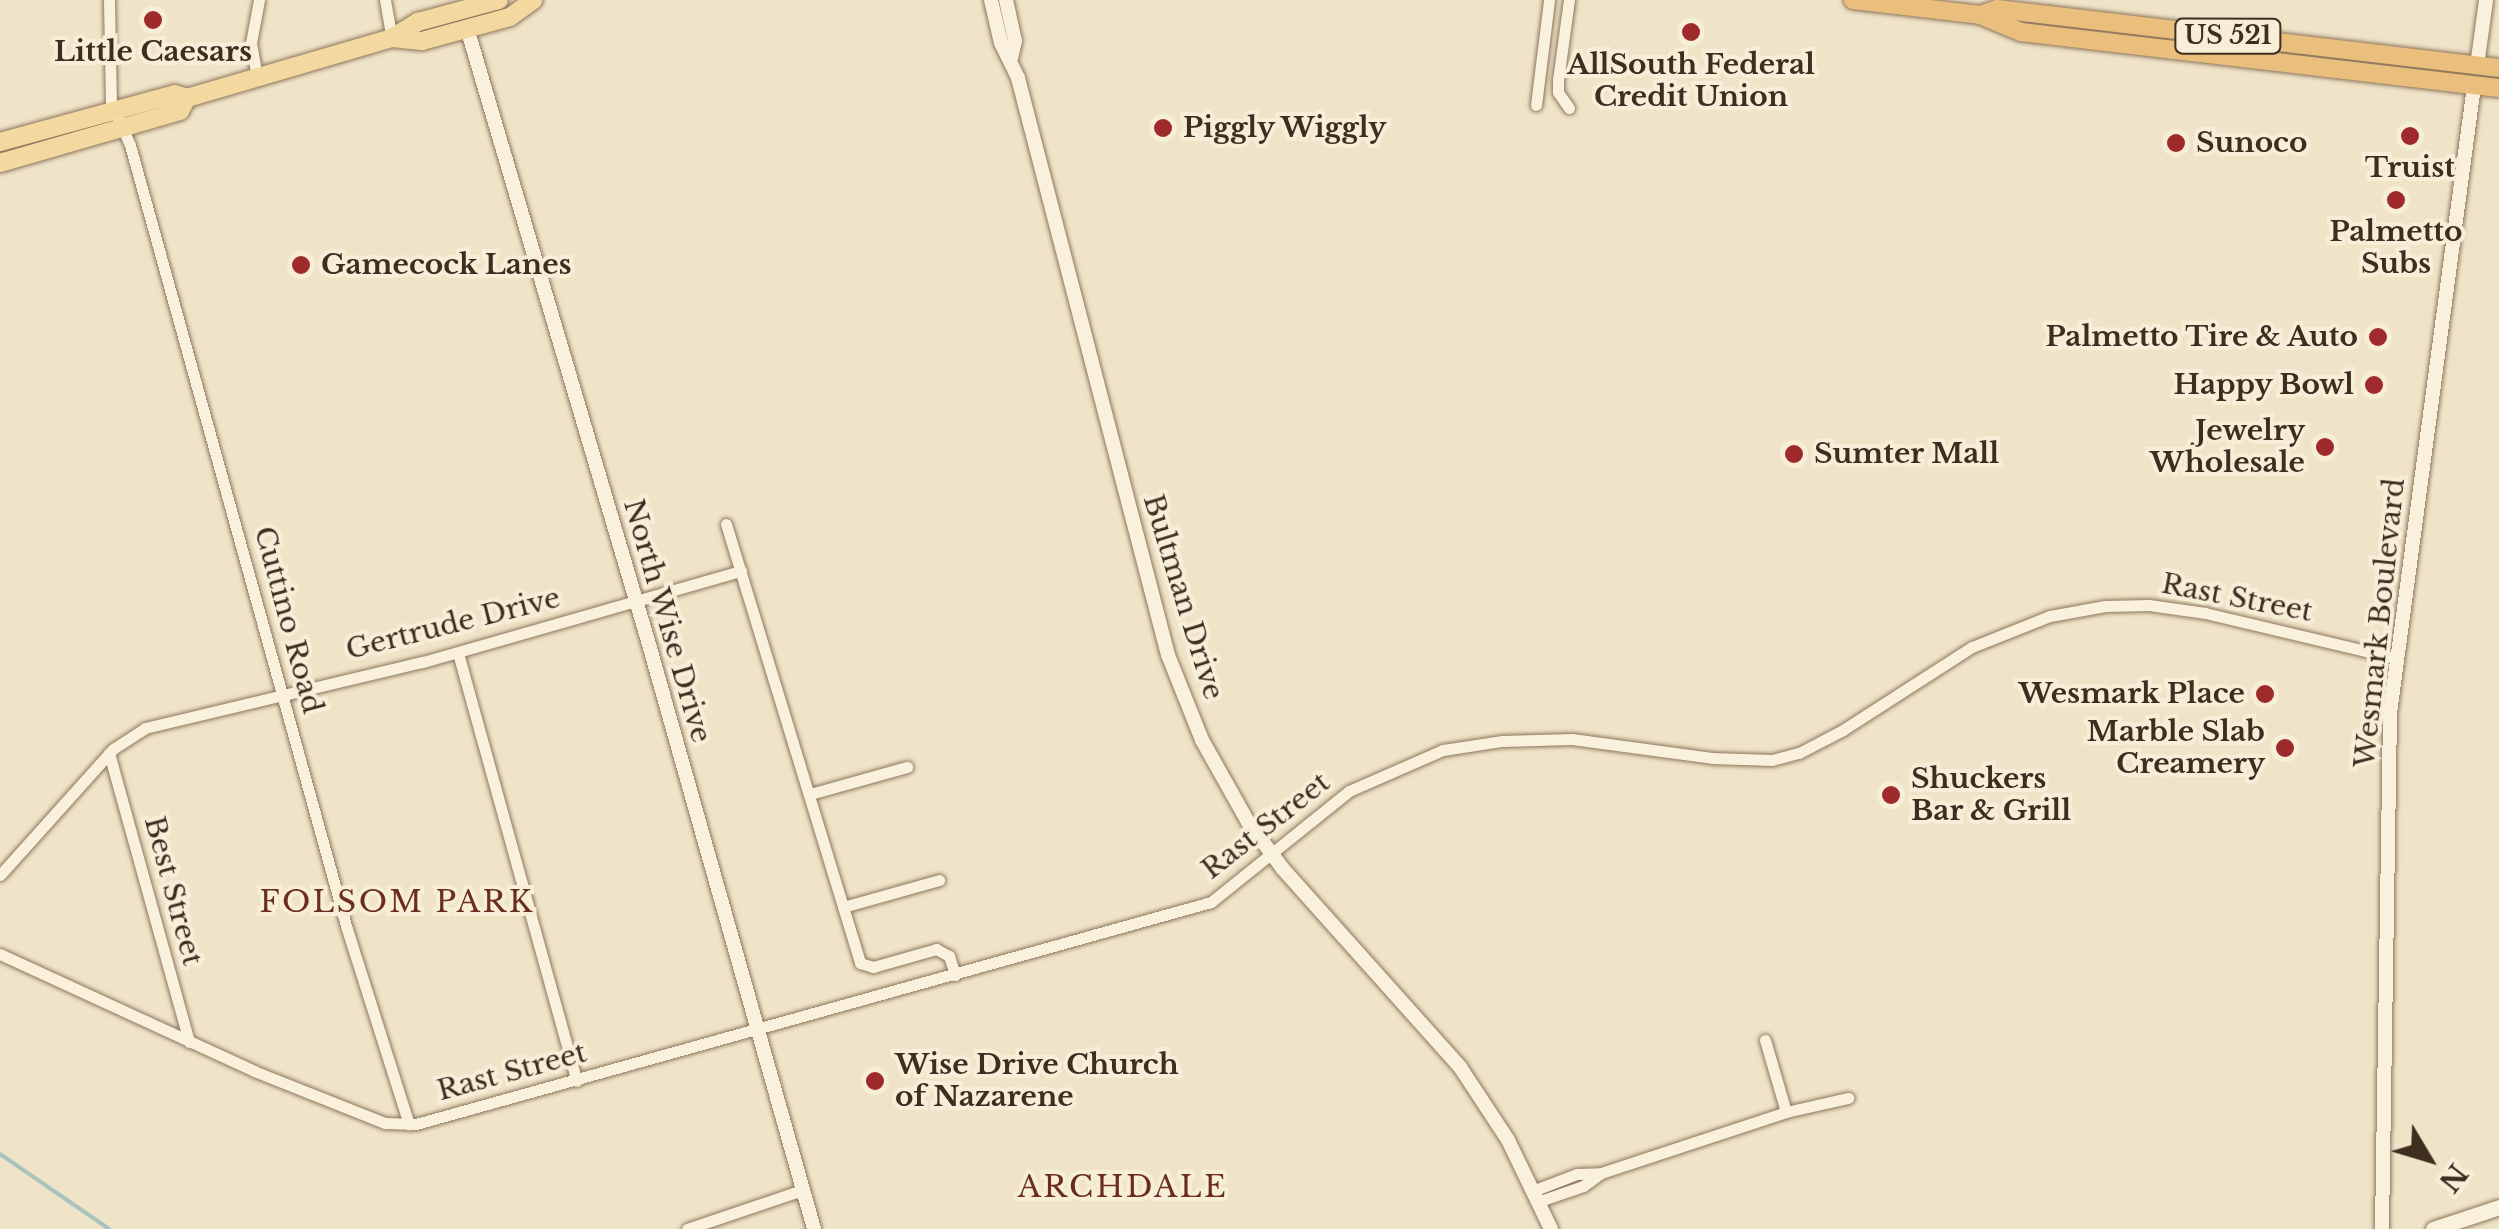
<!DOCTYPE html>
<style>
body{margin:0}
#map{position:relative;width:2499px;height:1229px;overflow:hidden;background:#f0e4c8;font-family:"Libre Baskerville",serif}
div>[style]{position:absolute}
.stream>*{height:4px;margin:-2px;padding:0 2px;transform-origin:2px;border-radius:2px;background:#a9c4bc}
.roads{filter:drop-shadow(0 0 2px #8d765c) drop-shadow(0 0 2px #8d765c)}
.minor>*{height:11px;margin:-5.5px;padding:0 5.5px;transform-origin:5.5px;border-radius:5.5px;background:#faf1dc}
.tertiary>*{height:14px;margin:-7px;padding:0 7px;transform-origin:7px;border-radius:7px;background:#faf1dc}
.secondary>*{height:15px;margin:-7.5px;padding:0 7.5px;transform-origin:7.5px;border-radius:7.5px;background:#faf1dc}
.primary>*{height:18px;margin:-9px;padding:0 9px;transform-origin:9px;border-radius:9px;background:#f3d9a0}
.trunk>*{height:18px;margin:-9px;padding:0 9px;transform-origin:9px;border-radius:9px;background:#eabe7c}
.dots>*{width:28px;height:28px;translate:-50% -50%;box-sizing:border-box;border:5px solid #f7eed8;border-radius:50%}
span{translate:-50% -50%;white-space:nowrap;text-align:center;line-height:1.15;-webkit-text-stroke:8px #f7eed8;paint-order:stroke}
.shield-label span{padding:2px 8px;background:#f7eed8;border:2px solid;border-radius:8px;-webkit-text-stroke-width:0}
.shield-label{font-size:25px;color:#3d2e20;font-weight:700}
.poi-label{font-size:28px;color:#3d2e20;font-weight:700}
.left{translate:0 -50%;text-align:left}
.right{translate:-100% -50%;text-align:right}
.street-label{font-size:28px;color:#3d2e20}
.neighbourhood-label{font-size:30px;color:#6b2e1e;letter-spacing:2.5px}
.north{position:absolute;left:2379px;top:1109px;width:100px;height:100px;-webkit-text-stroke:8px #f7eed8;paint-order:stroke;rotate:128deg;font-size:28px;font-weight:700;line-height:40px;text-align:center;color:#3d2e20}
.north::after{content:'';display:block;margin:auto;width:35px;height:45px;background:#3d2e20;clip-path:polygon(50% 0,100% 100%,50% 72%,0 100%)}
</style>
<div id="map">
<div class="stream">
<div style="left:0;top:1154px;width:132px;rotate:34.5deg"></div>
</div>
<div class="roads">
<div class="minor">
<div style="left:109px;top:0;width:102px;rotate:88.9deg"></div>
<div style="left:111px;top:102px;width:47px;rotate:66.2deg"></div>
<div style="left:130px;top:145px;width:813px;rotate:74.53deg"></div>
<div style="left:347px;top:929px;width:205px;rotate:72.4deg"></div>
<div style="left:385px;top:0;width:39px;rotate:80deg"></div>
<div style="left:257px;top:77px;width:35px;rotate:-100deg"></div>
<div style="left:251px;top:43px;width:44px;rotate:-79.5deg"></div>
<div style="left:1536px;top:105px;width:106px;rotate:-82.9deg"></div>
<div style="left:1569px;top:108px;width:19px;rotate:-125deg"></div>
<div style="left:1558px;top:92px;width:12px;rotate:-90deg"></div>
<div style="left:1558px;top:80px;width:81px;rotate:-82.2deg"></div>
<div style="left:726px;top:524px;width:459px;rotate:73deg"></div>
<div style="left:860px;top:963px;width:14px;rotate:17deg"></div>
<div style="left:873px;top:967px;width:66px;rotate:-15.9deg"></div>
<div style="left:936px;top:949px;width:15px;rotate:28deg"></div>
<div style="left:949px;top:956px;width:20px;rotate:72deg"></div>
<div style="left:458px;top:653px;width:444px;rotate:74.5deg"></div>
<div style="left:109px;top:753px;width:300px;rotate:74.5deg"></div>
<div style="left:810px;top:794px;width:101px;rotate:-15.6deg"></div>
<div style="left:0;top:875px;width:169px;rotate:-48.1deg"></div>
<div style="left:113px;top:749px;width:38px;rotate:-33deg"></div>
<div style="left:145px;top:728px;width:286px;rotate:-13.4deg"></div>
<div style="left:423px;top:662px;width:331px;rotate:-16deg"></div>
<div style="left:843px;top:907px;width:100px;rotate:-15.7deg"></div>
<div style="left:0;top:954px;width:280px;rotate:24.7deg"></div>
<div style="left:254px;top:1071px;width:141px;rotate:21.7deg"></div>
<div style="left:385px;top:1123px;width:31px;rotate:2deg"></div>
<div style="left:416px;top:1124px;width:825px;rotate:-15.6deg"></div>
<div style="left:1211px;top:902px;width:177px;rotate:-38.8deg"></div>
<div style="left:1349px;top:791px;width:103px;rotate:-23.6deg"></div>
<div style="left:1443px;top:750px;width:60px;rotate:-8.7deg"></div>
<div style="left:1502px;top:741px;width:70px;rotate:-1.6deg"></div>
<div style="left:1572px;top:739px;width:141px;rotate:7.7deg"></div>
<div style="left:1712px;top:758px;width:60px;rotate:1.9deg"></div>
<div style="left:1772px;top:760px;width:28px;rotate:-15deg"></div>
<div style="left:1799px;top:753px;width:50px;rotate:-27.6deg"></div>
<div style="left:1843px;top:730px;width:153px;rotate:-32.8deg"></div>
<div style="left:1972px;top:647px;width:84px;rotate:-21.7deg"></div>
<div style="left:2050px;top:616px;width:56px;rotate:-10.3deg"></div>
<div style="left:2105px;top:606px;width:44px;rotate:-1.3deg"></div>
<div style="left:2149px;top:605px;width:57px;rotate:8.1deg"></div>
<div style="left:2205px;top:613px;width:196px;rotate:13.3deg"></div>
<div style="left:1765px;top:1040px;width:75px;rotate:73.7deg"></div>
<div style="left:1601px;top:1173px;width:195px;rotate:-18.2deg"></div>
<div style="left:1786px;top:1112px;width:64px;rotate:-12.7deg"></div>
<div style="left:1535px;top:1190px;width:45px;rotate:-20.9deg"></div>
<div style="left:1577px;top:1174px;width:24px;rotate:-2deg"></div>
<div style="left:1601px;top:1173px;width:22px;rotate:144deg"></div>
<div style="left:1583px;top:1186px;width:46px;rotate:160.8deg"></div>
<div style="left:687px;top:1229px;width:121px;rotate:-18.7deg"></div>
</div>
<div class="tertiary">
<div style="left:991px;top:0;width:44px;rotate:76.9deg"></div>
<div style="left:1001px;top:43px;width:39px;rotate:64deg"></div>
<div style="left:1018px;top:78px;width:596px;rotate:75.43deg"></div>
<div style="left:1168px;top:655px;width:92px;rotate:68.2deg"></div>
<div style="left:1202px;top:740px;width:94px;rotate:60.7deg"></div>
<div style="left:1248px;top:822px;width:59px;rotate:53.3deg"></div>
<div style="left:1283px;top:869px;width:266px;rotate:48.2deg"></div>
<div style="left:1460px;top:1067px;width:87px;rotate:56.7deg"></div>
<div style="left:1508px;top:1140px;width:99px;rotate:64.2deg"></div>
<div style="left:1006px;top:0;width:42px;rotate:77.6deg"></div>
<div style="left:1015px;top:41px;width:17px;rotate:103deg"></div>
<div style="left:467px;top:28px;width:639px;rotate:73.55deg"></div>
<div style="left:648px;top:641px;width:611px;rotate:74.23deg"></div>
<div style="left:2477px;top:66px;width:67px;rotate:-82.2deg"></div>
<div style="left:2382px;top:1229px;width:516px;rotate:-89.11deg"></div>
<div style="left:2390px;top:713px;width:633px;rotate:-82.37deg"></div>
</div>
<div class="secondary">
<div style="left:2433px;top:1229px;width:70px;rotate:-18.4deg"></div>
</div>
<div class="primary">
<div style="left:392px;top:38px;width:30px;rotate:6deg"></div>
<div style="left:422px;top:41px;width:91px;rotate:-15.3deg"></div>
<div style="left:510px;top:17px;width:29px;rotate:-36deg"></div>
<div style="left:0;top:142px;width:181px;rotate:-15.3deg"></div>
<div style="left:175px;top:94px;width:13px;rotate:18deg"></div>
<div style="left:187px;top:98px;width:214px;rotate:-16.3deg"></div>
<div style="left:392px;top:38px;width:31px;rotate:-32deg"></div>
<div style="left:418px;top:22px;width:84px;rotate:-15.2deg"></div>
<div style="left:0;top:163px;width:187px;rotate:-16.1deg"></div>
<div style="left:180px;top:111px;width:15px;rotate:-62deg"></div>
</div>
<div class="trunk">
<div style="left:1853px;top:0;width:128px;rotate:6.7deg"></div>
<div style="left:1980px;top:15px;width:44px;rotate:22.5deg"></div>
<div style="left:2021px;top:32px;width:481px;rotate:6.7deg"></div>
<div style="left:1980px;top:15px;width:18px;rotate:-19deg"></div>
<div style="left:1997px;top:9px;width:505px;rotate:6.7deg"></div>
</div>
</div>
<div class="dots">
<div style="left:153px;top:20px;background:#9e2a2b"></div>
<div style="left:1691px;top:32px;background:#9e2a2b"></div>
<div style="left:1163px;top:128px;background:#9e2a2b"></div>
<div style="left:2410px;top:136px;background:#9e2a2b"></div>
<div style="left:2176px;top:143px;background:#9e2a2b"></div>
<div style="left:2396px;top:200px;background:#9e2a2b"></div>
<div style="left:301px;top:265px;background:#9e2a2b"></div>
<div style="left:2378px;top:337px;background:#9e2a2b"></div>
<div style="left:2374px;top:385px;background:#9e2a2b"></div>
<div style="left:2325px;top:447px;background:#9e2a2b"></div>
<div style="left:1794px;top:454px;background:#9e2a2b"></div>
<div style="left:2265px;top:694px;background:#9e2a2b"></div>
<div style="left:2285px;top:748px;background:#9e2a2b"></div>
<div style="left:1891px;top:795px;background:#9e2a2b"></div>
<div style="left:875px;top:1081px;background:#9e2a2b"></div>
</div>
<div class="shield-label">
<span style="left:2228px;top:36px">US 521</span>
</div>
<div class="poi-label">
<span style="left:153px;top:52px">Little Caesars</span>
<span style="left:1691px;top:81px">AllSouth Federal<br>Credit Union</span>
<span class="left" style="left:1183px;top:128px">Piggly Wiggly</span>
<span class="left" style="left:2196px;top:143px">Sunoco</span>
<span style="left:2410px;top:168px">Truist</span>
<span style="left:2396px;top:248px">Palmetto<br>Subs</span>
<span class="left" style="left:321px;top:265px">Gamecock Lanes</span>
<span class="right" style="left:2358px;top:337px">Palmetto Tire &amp; Auto</span>
<span class="right" style="left:2354px;top:385px">Happy Bowl</span>
<span class="right" style="left:2305px;top:447px">Jewelry<br>Wholesale</span>
<span class="left" style="left:1814px;top:454px">Sumter Mall</span>
<span class="right" style="left:2245px;top:694px">Wesmark Place</span>
<span class="right" style="left:2265px;top:748px">Marble Slab<br>Creamery</span>
<span class="left" style="left:1911px;top:795px">Shuckers<br>Bar &amp; Grill</span>
<span class="left" style="left:895px;top:1081px">Wise Drive Church<br>of Nazarene</span>
</div>
<div class="street-label">
<span style="left:1183px;top:597px;rotate:73deg">Bultman Drive</span>
<span style="left:2237px;top:598px;rotate:11deg">Rast Street</span>
<span style="left:288px;top:620px;rotate:75deg">Cuttino Road</span>
<span style="left:667px;top:621px;rotate:74deg">North Wise Drive</span>
<span style="left:2380px;top:623px;rotate:-84deg">Wesmark Boulevard</span>
<span style="left:453px;top:624px;rotate:-14deg">Gertrude Drive</span>
<span style="left:1266px;top:826px;rotate:-38deg">Rast Street</span>
<span style="left:173px;top:891px;rotate:75deg">Best Street</span>
<span style="left:512px;top:1072px;rotate:-15deg">Rast Street</span>
</div>
<div class="neighbourhood-label">
<span style="left:397px;top:902px">FOLSOM PARK</span>
<span style="left:1123px;top:1187px">ARCHDALE</span>
</div>
<div class="north">N</div>
</div>
